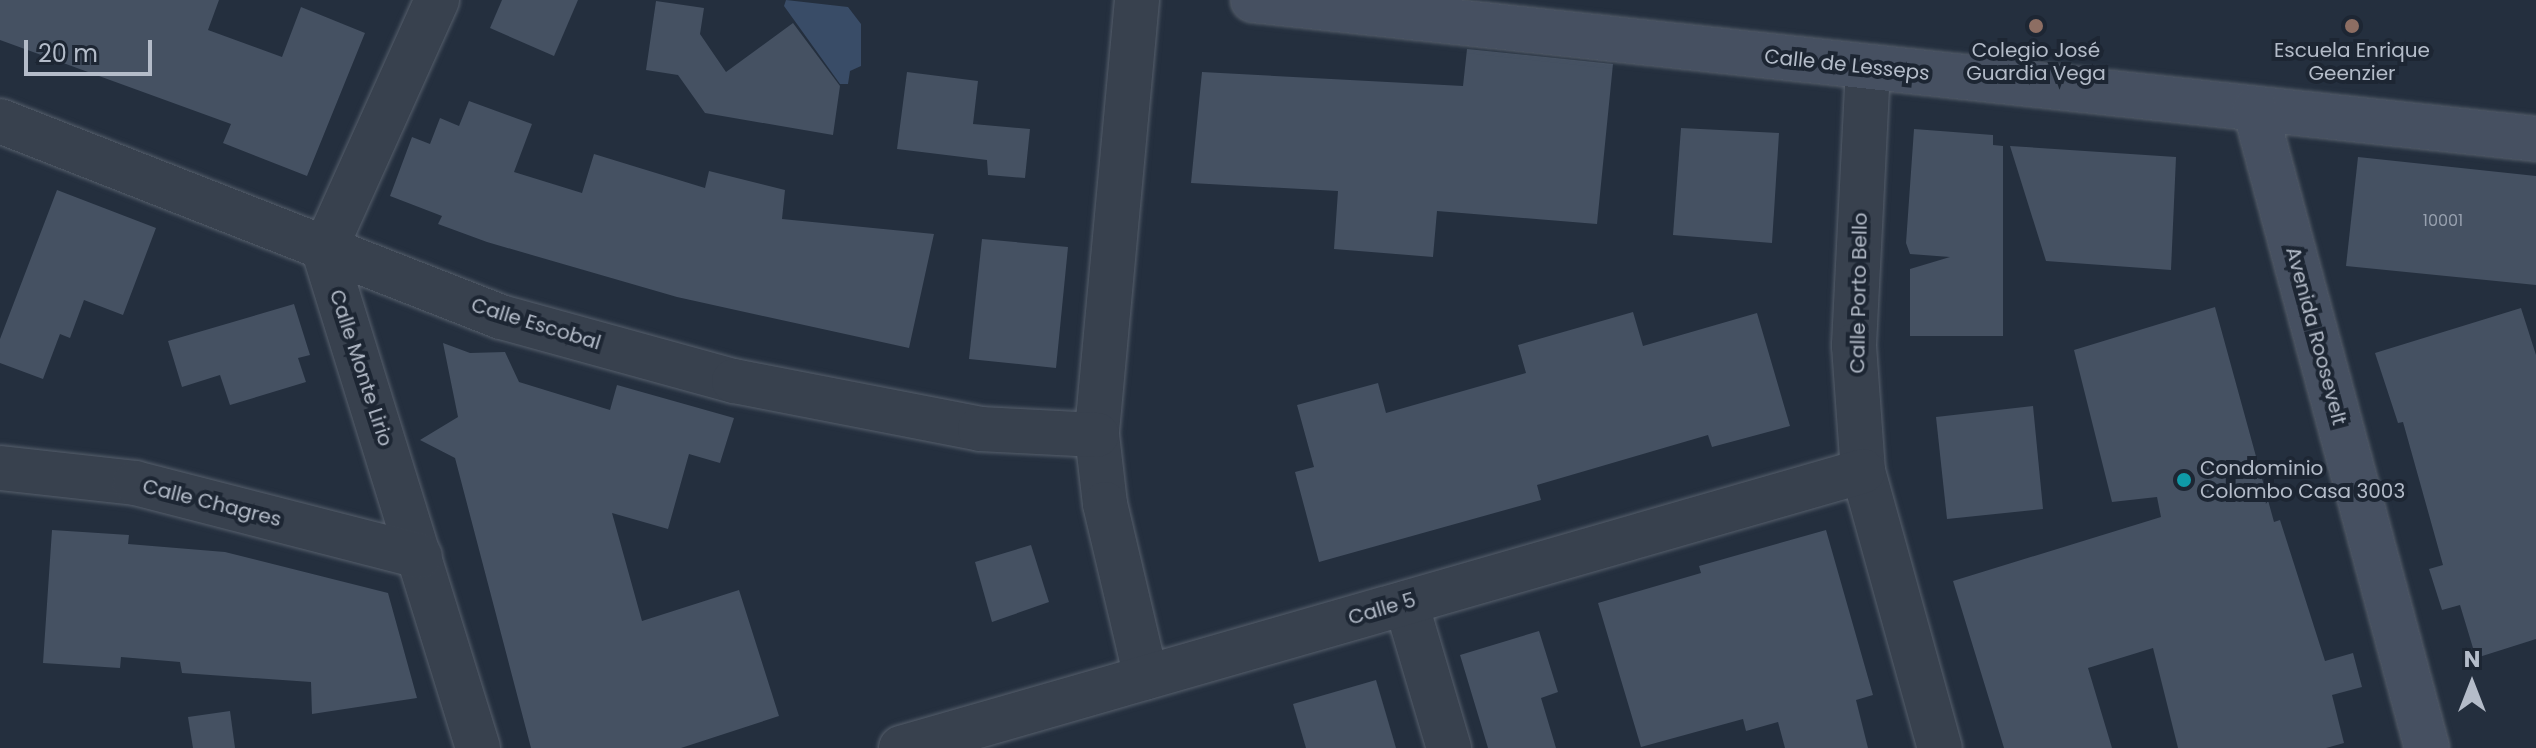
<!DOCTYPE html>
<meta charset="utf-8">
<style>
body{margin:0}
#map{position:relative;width:2536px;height:748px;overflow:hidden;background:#242f3e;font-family:Poppins,sans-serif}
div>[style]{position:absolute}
.water>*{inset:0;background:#394c67}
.building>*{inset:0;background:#455162}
.roads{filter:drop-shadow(0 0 2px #565f6c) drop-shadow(0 0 2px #565f6c)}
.street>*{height:44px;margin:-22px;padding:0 22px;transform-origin:22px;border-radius:22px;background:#38414e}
.secondary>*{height:44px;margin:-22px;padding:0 22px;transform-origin:22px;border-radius:22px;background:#465061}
.dots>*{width:22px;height:22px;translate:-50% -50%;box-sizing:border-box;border:4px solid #1d2633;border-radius:50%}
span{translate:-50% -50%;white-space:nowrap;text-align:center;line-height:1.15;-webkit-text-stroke:8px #1d2633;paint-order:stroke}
.number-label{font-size:16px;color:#98a1af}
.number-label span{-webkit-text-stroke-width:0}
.poi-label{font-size:20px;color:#b4bcc9}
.left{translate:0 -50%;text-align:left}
.street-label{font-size:20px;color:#b4bcc9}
.north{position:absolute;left:2432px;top:644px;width:80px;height:80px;-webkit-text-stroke:6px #1d2633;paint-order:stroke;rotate:0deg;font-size:22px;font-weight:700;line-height:32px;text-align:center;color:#b4bcc9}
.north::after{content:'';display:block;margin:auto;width:28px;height:36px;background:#b4bcc9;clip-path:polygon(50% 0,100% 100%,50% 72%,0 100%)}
.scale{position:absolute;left:24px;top:40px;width:128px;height:36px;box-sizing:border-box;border:4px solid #b4bcc9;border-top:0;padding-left:10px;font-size:24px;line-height:28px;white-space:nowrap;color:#b4bcc9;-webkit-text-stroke:6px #1d2633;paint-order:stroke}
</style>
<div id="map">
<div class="water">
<div style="clip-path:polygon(786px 0,848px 7px,861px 24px,861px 66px,850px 71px,848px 84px,840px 84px,784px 6px)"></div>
</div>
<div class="building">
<div style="clip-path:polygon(0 0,219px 0,208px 30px,282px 57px,301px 7px,365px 33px,307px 176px,223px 143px,231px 124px,0 40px)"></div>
<div style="clip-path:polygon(502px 0,578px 0,554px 56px,490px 28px)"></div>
<div style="clip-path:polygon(656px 1px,704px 8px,700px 34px,726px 72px,793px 23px,840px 86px,833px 135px,705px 113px,678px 75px,646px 70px)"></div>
<div style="clip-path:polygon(1467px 49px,1613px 64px,1597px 224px,1437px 211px,1433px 257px,1334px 249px,1338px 191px,1191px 183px,1202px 72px,1463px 86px)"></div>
<div style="clip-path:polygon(907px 72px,978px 81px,973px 124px,1030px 129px,1025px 178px,988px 175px,987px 160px,897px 149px)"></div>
<div style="clip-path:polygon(469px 101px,532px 124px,514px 172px,582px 193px,594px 154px,705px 188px,709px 171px,785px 190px,782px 219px,934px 234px,909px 348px,677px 297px,487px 242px,438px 224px,442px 216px,390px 196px,412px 137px,430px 144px,440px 118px,459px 126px)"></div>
<div style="clip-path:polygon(1681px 128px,1779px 133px,1772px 243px,1673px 235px)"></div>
<div style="clip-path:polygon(1914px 129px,1993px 135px,1993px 145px,2003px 146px,2003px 336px,1910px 336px,1910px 269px,1950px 257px,1910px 254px,1906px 243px)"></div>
<div style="clip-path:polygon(2010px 146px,2176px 157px,2171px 270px,2046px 261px)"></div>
<div style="clip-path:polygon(2358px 157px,2536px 176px,2536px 285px,2346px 266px)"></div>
<div style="clip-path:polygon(57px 190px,156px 228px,123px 315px,84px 300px,70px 338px,60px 334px,43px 379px,0 363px,0 339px)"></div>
<div style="clip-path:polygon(982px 239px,1068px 247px,1056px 368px,969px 359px)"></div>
<div style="clip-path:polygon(294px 304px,310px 355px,298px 358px,306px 382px,230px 405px,220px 375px,182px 387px,168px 341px)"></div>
<div style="clip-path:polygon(2215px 307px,2274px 522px,2280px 520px,2325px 661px,2353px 653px,2362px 687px,2332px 695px,2344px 743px,2326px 748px,2178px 748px,2153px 648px,2088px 668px,2112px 748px,2004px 748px,1953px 581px,2161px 517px,2157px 497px,2112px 502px,2074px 350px)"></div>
<div style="clip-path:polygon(2521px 308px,2536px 355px,2536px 639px,2476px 658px,2460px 605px,2442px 610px,2429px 569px,2443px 565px,2403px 422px,2398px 423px,2375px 353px)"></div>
<div style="clip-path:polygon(1633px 312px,1643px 346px,1757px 313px,1790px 426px,1712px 447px,1708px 435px,1537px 485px,1541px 500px,1319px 562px,1295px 472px,1314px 467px,1297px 405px,1378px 383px,1386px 413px,1526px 373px,1518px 345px)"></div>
<div style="clip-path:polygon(443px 343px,470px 353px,505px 352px,519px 382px,610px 410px,617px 385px,734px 418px,720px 463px,689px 454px,668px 529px,612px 513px,642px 621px,739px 590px,779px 716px,681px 748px,531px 748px,455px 458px,420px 440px,458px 417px)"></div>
<div style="clip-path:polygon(2033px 406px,2043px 509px,1947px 519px,1936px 417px)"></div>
<div style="clip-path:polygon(52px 530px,129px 535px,128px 544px,225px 552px,388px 593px,417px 698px,312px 714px,311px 682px,182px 673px,180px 662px,121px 657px,120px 668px,43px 663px)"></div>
<div style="clip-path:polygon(1826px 530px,1873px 695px,1856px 700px,1868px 748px,1785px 748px,1778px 722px,1746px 731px,1743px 719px,1641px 747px,1598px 603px,1701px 573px,1699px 566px)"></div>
<div style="clip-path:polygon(1031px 545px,1049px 602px,992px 622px,975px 562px)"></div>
<div style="clip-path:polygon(1539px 631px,1558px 692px,1541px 698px,1556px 748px,1488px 748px,1460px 655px)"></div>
<div style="clip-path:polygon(1376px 680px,1396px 748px,1306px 748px,1293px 704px)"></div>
<div style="clip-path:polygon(230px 711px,235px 748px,193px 748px,188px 717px)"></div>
</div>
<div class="roads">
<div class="street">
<div style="left:437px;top:0;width:275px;rotate:114.2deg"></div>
<div style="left:324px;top:251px;width:520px;rotate:72.78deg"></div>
<div style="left:1137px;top:0;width:437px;rotate:95.3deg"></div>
<div style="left:1097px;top:435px;width:69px;rotate:83.4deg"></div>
<div style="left:1105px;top:504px;width:178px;rotate:76.7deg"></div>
<div style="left:1868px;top:68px;width:278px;rotate:92.9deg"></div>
<div style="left:1854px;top:346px;width:125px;rotate:85.9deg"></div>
<div style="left:1863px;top:471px;width:288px;rotate:74.5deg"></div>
<div style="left:0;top:121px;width:538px;rotate:21.37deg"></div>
<div style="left:501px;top:317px;width:242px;rotate:15.4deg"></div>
<div style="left:734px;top:381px;width:251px;rotate:11deg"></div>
<div style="left:980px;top:429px;width:117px;rotate:2.9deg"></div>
<div style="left:0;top:468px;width:136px;rotate:6.3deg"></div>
<div style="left:135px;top:483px;width:294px;rotate:14.4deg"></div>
<div style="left:1406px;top:603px;width:151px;rotate:73.5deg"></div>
<div style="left:901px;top:748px;width:1001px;rotate:-16.06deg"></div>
</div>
<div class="secondary">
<div style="left:1253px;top:0;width:1291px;rotate:6.18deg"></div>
<div style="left:2255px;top:109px;width:662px;rotate:74.93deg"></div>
</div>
</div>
<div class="dots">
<div style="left:2036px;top:26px;background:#8d6e63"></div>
<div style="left:2352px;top:26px;background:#8d6e63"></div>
<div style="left:2184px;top:480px;background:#0f9aa8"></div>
</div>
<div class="number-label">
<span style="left:2443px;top:221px">10001</span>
</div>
<div class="poi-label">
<span style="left:2036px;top:62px">Colegio José<br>Guardia Vega</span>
<span style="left:2352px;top:62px">Escuela Enrique<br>Geenzier</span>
<span class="left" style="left:2200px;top:480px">Condominio<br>Colombo Casa 3003</span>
</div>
<div class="street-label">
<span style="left:1847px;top:65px;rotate:6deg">Calle de Lesseps</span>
<span style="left:1859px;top:293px;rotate:-89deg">Calle Porto Bello</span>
<span style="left:536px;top:324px;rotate:17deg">Calle Escobal</span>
<span style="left:2316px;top:336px;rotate:75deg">Avenida Roosevelt</span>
<span style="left:361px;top:368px;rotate:72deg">Calle Monte Lirio</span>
<span style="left:212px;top:503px;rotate:14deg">Calle Chagres</span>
<span style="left:1382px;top:609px;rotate:-16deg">Calle 5</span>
</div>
<div class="north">N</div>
<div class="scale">20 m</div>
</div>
